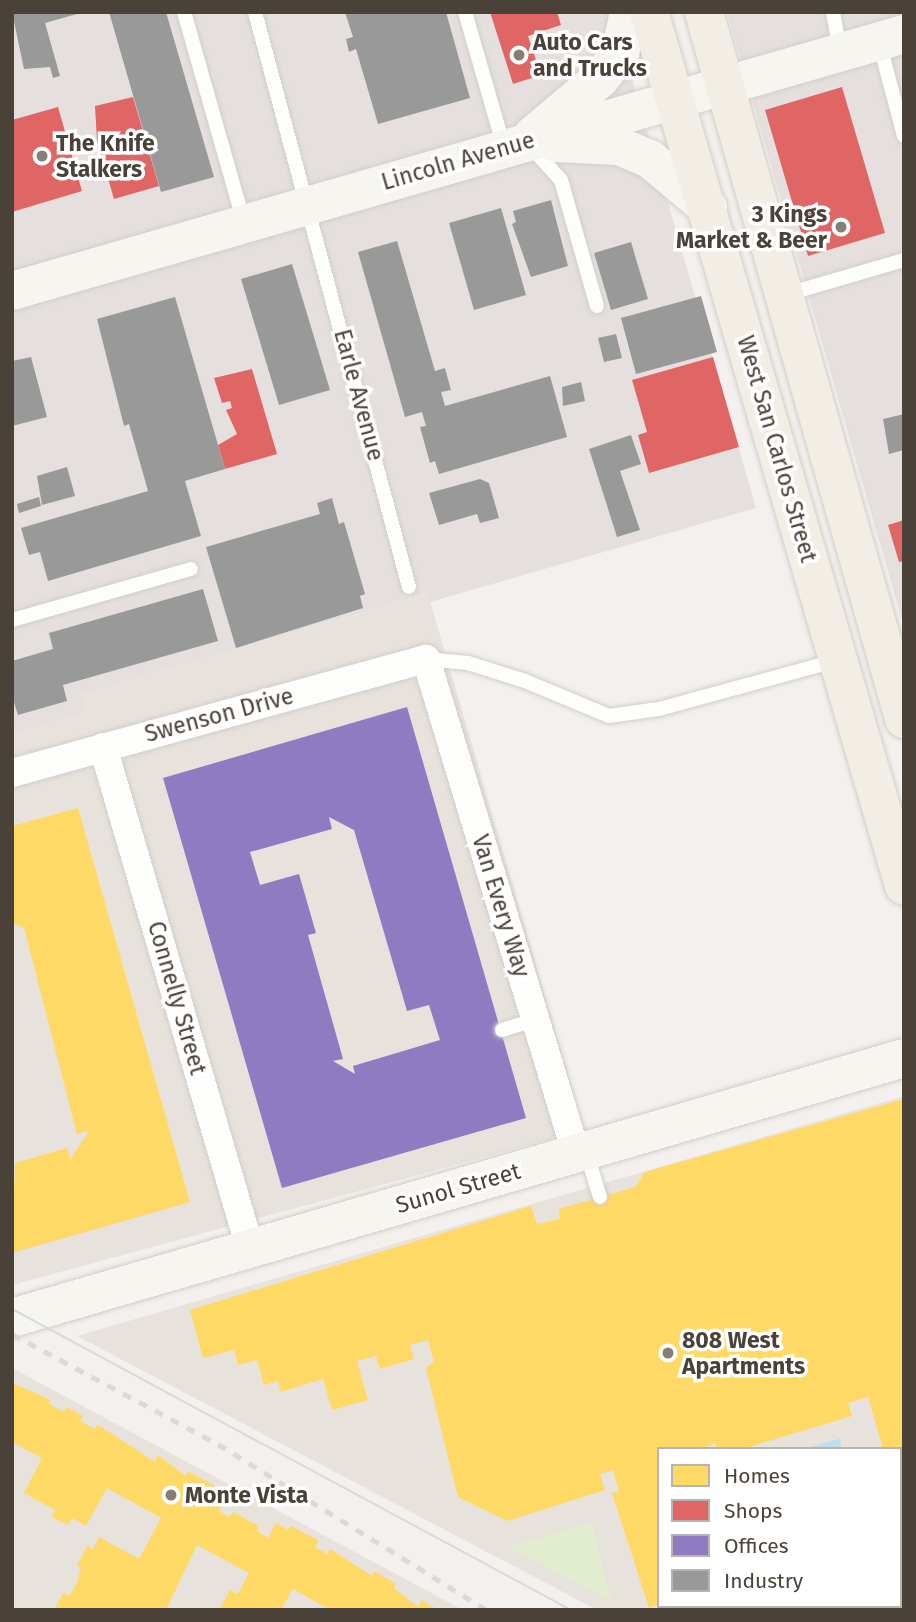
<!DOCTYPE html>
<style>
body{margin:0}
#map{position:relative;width:916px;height:1622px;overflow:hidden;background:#f3f0ed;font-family:"Fira Sans",sans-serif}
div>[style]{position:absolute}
.residential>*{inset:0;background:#e7e2db}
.industrial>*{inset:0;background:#e5e0dd}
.green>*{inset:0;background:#e2ecce}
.water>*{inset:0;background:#bedff0}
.homes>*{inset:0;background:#ffd966}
.shops>*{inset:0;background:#e06666}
.offices>*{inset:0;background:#8e7cc3}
.industry>*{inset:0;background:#999}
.roads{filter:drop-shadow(0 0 2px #d1cecb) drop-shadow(0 0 2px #d1cecb)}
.lane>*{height:14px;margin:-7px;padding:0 7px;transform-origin:7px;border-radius:7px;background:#fdfdfc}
.street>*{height:28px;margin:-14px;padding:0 14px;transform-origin:14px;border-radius:14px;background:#fdfdfc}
.secondary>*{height:38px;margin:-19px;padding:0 19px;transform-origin:19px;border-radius:19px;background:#f7f5f0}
.primary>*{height:38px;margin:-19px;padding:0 19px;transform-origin:19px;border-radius:19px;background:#f2ede5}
.tram>*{height:2px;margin:-1px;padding:0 1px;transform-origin:1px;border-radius:1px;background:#dadad9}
.rail>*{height:5px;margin-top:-2.5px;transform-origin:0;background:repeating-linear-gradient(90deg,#dadad9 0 9px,transparent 0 18px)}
.dots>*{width:19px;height:19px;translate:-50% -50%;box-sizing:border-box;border:4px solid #fff;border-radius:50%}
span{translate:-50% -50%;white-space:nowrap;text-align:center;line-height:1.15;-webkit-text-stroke:7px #fff;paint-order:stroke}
.poi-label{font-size:23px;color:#4a4238;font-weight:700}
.left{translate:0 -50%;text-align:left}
.right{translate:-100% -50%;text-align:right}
.street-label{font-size:23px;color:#4a4238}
.frame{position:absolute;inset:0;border:14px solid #4a4238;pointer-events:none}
.legend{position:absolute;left:657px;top:1447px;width:245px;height:161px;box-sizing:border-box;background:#fff;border:2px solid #b7b3af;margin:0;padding:9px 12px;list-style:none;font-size:21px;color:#4a4238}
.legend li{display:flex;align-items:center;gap:14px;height:35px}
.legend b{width:35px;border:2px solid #b7b3af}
</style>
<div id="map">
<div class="residential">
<div style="clip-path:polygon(428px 594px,584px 1130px,12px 1285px,12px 734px,85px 713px,80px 694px)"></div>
<div style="clip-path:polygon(evenodd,904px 1096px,904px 1610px,597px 1610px,77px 1336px,904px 1096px,659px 1449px,900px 1449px,900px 1606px,659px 1606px,659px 1449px)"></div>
<div style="clip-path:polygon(12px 1368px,463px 1610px,12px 1610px)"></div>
</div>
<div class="industrial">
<div style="clip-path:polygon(12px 12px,613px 12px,756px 508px,430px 602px,427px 594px,81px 694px,85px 713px,12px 734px)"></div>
<div style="clip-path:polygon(727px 12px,904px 12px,904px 627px)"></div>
</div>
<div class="green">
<div style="clip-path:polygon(592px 1522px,611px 1601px,508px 1547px)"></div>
</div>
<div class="water">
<div style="clip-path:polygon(840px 1439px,842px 1449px,804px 1449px,839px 1439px)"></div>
</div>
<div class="homes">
<div style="clip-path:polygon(78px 808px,190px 1202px,12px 1253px,15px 1163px,67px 1148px,70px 1159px,90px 1130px,77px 1134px,24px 928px,12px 923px,12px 826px)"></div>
<div style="clip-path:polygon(904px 1099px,904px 1600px,900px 1601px,900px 1449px,883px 1449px,868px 1397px,848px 1403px,852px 1416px,742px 1449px,717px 1449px,715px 1443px,703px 1449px,659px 1449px,659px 1604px,649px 1608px,612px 1493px,619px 1491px,613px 1470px,600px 1474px,605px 1490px,507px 1521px,458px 1497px,426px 1368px,434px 1362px,428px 1340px,410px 1345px,414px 1359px,380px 1369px,376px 1356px,357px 1361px,368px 1400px,332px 1410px,323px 1379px,281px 1392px,278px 1381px,264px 1385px,257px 1360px,238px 1365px,234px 1350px,203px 1358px,190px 1310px,531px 1206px,537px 1224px,560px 1219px,559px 1209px,635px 1187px,645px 1172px)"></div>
<div style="clip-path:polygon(12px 1383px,51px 1400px,49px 1404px,64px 1412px,67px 1407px,83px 1416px,80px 1421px,95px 1429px,97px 1424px,155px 1462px,158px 1455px,186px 1476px,188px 1471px,215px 1486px,213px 1491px,226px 1498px,219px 1511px,229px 1517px,233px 1512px,259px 1526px,257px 1531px,268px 1538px,276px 1523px,288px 1530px,291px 1526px,319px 1541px,315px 1547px,327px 1554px,330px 1549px,372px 1576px,374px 1571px,396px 1584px,394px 1588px,418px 1607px,422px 1600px,438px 1610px,330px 1610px,293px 1589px,281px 1610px,219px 1610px,230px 1590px,238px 1594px,249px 1573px,197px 1545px,166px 1610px,54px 1610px,63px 1593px,69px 1596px,77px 1583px,81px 1568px,77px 1566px,87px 1546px,93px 1549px,99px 1537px,139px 1559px,161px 1518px,107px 1488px,86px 1526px,72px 1518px,68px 1525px,52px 1517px,55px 1510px,24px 1493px,42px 1458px,12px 1442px)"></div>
<div style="clip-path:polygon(678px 1606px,881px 1606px,881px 1607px,679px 1610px)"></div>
</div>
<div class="shops">
<div style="clip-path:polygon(490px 12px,557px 12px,561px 25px,528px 36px,541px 75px,513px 84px)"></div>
<div style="clip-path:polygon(842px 87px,885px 233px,808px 256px,765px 110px)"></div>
<div style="clip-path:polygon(133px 97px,159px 186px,114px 199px,97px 141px,95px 106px)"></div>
<div style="clip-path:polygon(58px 107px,82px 191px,12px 212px,12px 120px)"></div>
<div style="clip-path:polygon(713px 357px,739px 447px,649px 473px,638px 435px,647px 432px,632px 380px)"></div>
<div style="clip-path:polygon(252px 369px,277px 454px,225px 469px,218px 445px,237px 434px,226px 410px,232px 408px,230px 401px,222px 403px,214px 378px)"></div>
<div style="clip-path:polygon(904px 520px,904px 561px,899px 562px,888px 525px)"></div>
</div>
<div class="offices">
<div style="clip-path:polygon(evenodd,407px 707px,526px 1118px,282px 1188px,163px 778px,407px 707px,329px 817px,354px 830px,407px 1011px,429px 1005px,440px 1040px,353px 1066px,355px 1074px,333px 1061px,343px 1059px,308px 935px,316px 933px,299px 874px,260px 885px,250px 852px,332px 829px,329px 817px)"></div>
</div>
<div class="industry">
<div style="clip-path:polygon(12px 12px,84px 12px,45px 23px,60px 76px,53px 78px,50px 67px,24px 69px)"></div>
<div style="clip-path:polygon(109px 12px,166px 12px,214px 177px,161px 192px)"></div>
<div style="clip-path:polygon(345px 12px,446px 12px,470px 98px,378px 124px,356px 49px,349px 52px,346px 39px,353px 37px)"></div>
<div style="clip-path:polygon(551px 200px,568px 266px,531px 277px,512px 224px,516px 222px,513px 211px)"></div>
<div style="clip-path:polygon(501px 208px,526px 295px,474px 310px,449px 223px)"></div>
<div style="clip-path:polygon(397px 241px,435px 371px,445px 368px,451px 390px,441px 392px,445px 406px,550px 376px,567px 437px,439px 474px,435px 461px,430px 463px,420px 427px,426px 426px,422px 412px,405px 417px,358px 252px)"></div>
<div style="clip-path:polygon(631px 242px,648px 299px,611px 310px,594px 253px)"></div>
<div style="clip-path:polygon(292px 264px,330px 390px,279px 405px,241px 279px)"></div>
<div style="clip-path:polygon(701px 296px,717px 352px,636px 374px,621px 318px)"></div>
<div style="clip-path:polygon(175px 297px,225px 469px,185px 481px,201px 536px,48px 581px,40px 552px,29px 555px,21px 528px,148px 491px,129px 424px,124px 426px,97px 319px)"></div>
<div style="clip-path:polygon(616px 334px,622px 358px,604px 362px,598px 338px)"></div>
<div style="clip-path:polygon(31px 357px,47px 417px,12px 426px,12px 361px)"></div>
<div style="clip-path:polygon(581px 382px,585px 401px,563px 406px,562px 387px)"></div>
<div style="clip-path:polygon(904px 414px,904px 450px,889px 454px,883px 419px)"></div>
<div style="clip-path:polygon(631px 435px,641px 464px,620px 471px,640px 530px,617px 537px,589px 449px)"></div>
<div style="clip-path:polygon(67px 467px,75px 496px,42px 505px,37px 476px)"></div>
<div style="clip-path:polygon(480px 479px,489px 483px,499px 518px,480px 523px,477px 514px,439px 525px,429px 493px)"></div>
<div style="clip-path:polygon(39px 497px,41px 506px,19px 513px,17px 504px)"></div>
<div style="clip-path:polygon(332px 498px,339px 524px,344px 522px,365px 594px,360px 596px,363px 608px,236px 648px,206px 547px,320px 514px,317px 503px)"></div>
<div style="clip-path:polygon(203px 589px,218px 641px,63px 685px,67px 701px,18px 715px,12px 696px,12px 661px,53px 649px,49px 633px)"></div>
</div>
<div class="roads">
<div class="lane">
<div style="left:184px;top:12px;width:218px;rotate:74.1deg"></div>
<div style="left:255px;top:12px;width:595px;rotate:75.01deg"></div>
<div style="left:465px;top:12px;width:141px;rotate:73.9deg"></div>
<div style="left:833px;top:12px;width:40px;rotate:80deg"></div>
<div style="left:879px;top:42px;width:97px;rotate:75.1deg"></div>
<div style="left:529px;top:145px;width:47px;rotate:47.6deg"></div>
<div style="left:561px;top:180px;width:131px;rotate:74.1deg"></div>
<div style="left:784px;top:295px;width:125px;rotate:-16.3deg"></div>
<div style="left:12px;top:620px;width:186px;rotate:-15.9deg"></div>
<div style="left:426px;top:659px;width:42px;rotate:5.4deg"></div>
<div style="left:468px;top:663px;width:60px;rotate:17.5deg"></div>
<div style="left:525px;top:681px;width:91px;rotate:22.6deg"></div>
<div style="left:609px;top:716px;width:50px;rotate:-8deg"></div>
<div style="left:659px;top:709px;width:186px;rotate:-15.3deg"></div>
<div style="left:502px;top:1030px;width:34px;rotate:-17deg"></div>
<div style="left:586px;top:1152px;width:47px;rotate:72.7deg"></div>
</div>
<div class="street">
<div style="left:103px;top:747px;width:522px;rotate:73.65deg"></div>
<div style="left:12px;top:773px;width:429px;rotate:-15.4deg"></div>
<div style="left:426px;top:659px;width:516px;rotate:73.11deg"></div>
</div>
<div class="secondary">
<div style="left:533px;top:135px;width:87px;rotate:-39.9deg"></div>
<div style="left:600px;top:79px;width:33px;rotate:-52deg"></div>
<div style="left:620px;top:53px;width:42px;rotate:-77.6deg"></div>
<div style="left:556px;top:143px;width:63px;rotate:2.7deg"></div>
<div style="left:619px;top:146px;width:34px;rotate:23deg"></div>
<div style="left:650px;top:159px;width:76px;rotate:40.2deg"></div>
<div style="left:12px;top:291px;width:928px;rotate:-16.07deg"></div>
<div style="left:12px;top:1318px;width:929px;rotate:-16.25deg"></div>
</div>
<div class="primary">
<div style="left:649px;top:12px;width:910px;rotate:73.73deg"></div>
<div style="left:704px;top:12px;width:735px;rotate:74.2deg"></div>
</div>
</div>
<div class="tram">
<div style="left:12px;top:1309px;width:635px;rotate:28.3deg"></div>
</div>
<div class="rail">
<div style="left:12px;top:1334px;width:234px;rotate:28.1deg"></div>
<div style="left:218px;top:1444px;width:316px;rotate:31.7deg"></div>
</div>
<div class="dots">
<div style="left:519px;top:55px;background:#857f77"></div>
<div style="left:42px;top:156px;background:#857f77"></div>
<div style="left:841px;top:227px;background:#857f77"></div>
<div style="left:668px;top:1353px;background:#857f77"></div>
<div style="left:171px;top:1495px;background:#857f77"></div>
</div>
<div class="poi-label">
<span class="left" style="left:533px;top:55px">Auto Cars<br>and Trucks</span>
<span class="left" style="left:56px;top:156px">The Knife<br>Stalkers</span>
<span class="right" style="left:827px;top:227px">3 Kings<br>Market &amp; Beer</span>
<span class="left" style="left:682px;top:1353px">808 West<br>Apartments</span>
<span class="left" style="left:185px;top:1495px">Monte Vista</span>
</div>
<div class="street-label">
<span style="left:458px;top:161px;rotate:-16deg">Lincoln Avenue</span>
<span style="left:359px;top:395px;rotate:75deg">Earle Avenue</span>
<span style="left:777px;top:449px;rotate:74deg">West San Carlos Street</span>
<span style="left:219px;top:715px;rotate:-15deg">Swenson Drive</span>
<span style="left:501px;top:906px;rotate:73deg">Van Every Way</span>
<span style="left:177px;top:998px;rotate:74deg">Connelly Street</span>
<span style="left:458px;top:1188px;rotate:-16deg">Sunol Street</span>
</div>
<div class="frame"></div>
<ul class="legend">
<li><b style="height:19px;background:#ffd966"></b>Homes</li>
<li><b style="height:19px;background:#e06666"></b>Shops</li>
<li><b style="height:19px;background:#8e7cc3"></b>Offices</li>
<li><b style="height:19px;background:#999"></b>Industry</li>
</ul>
</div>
